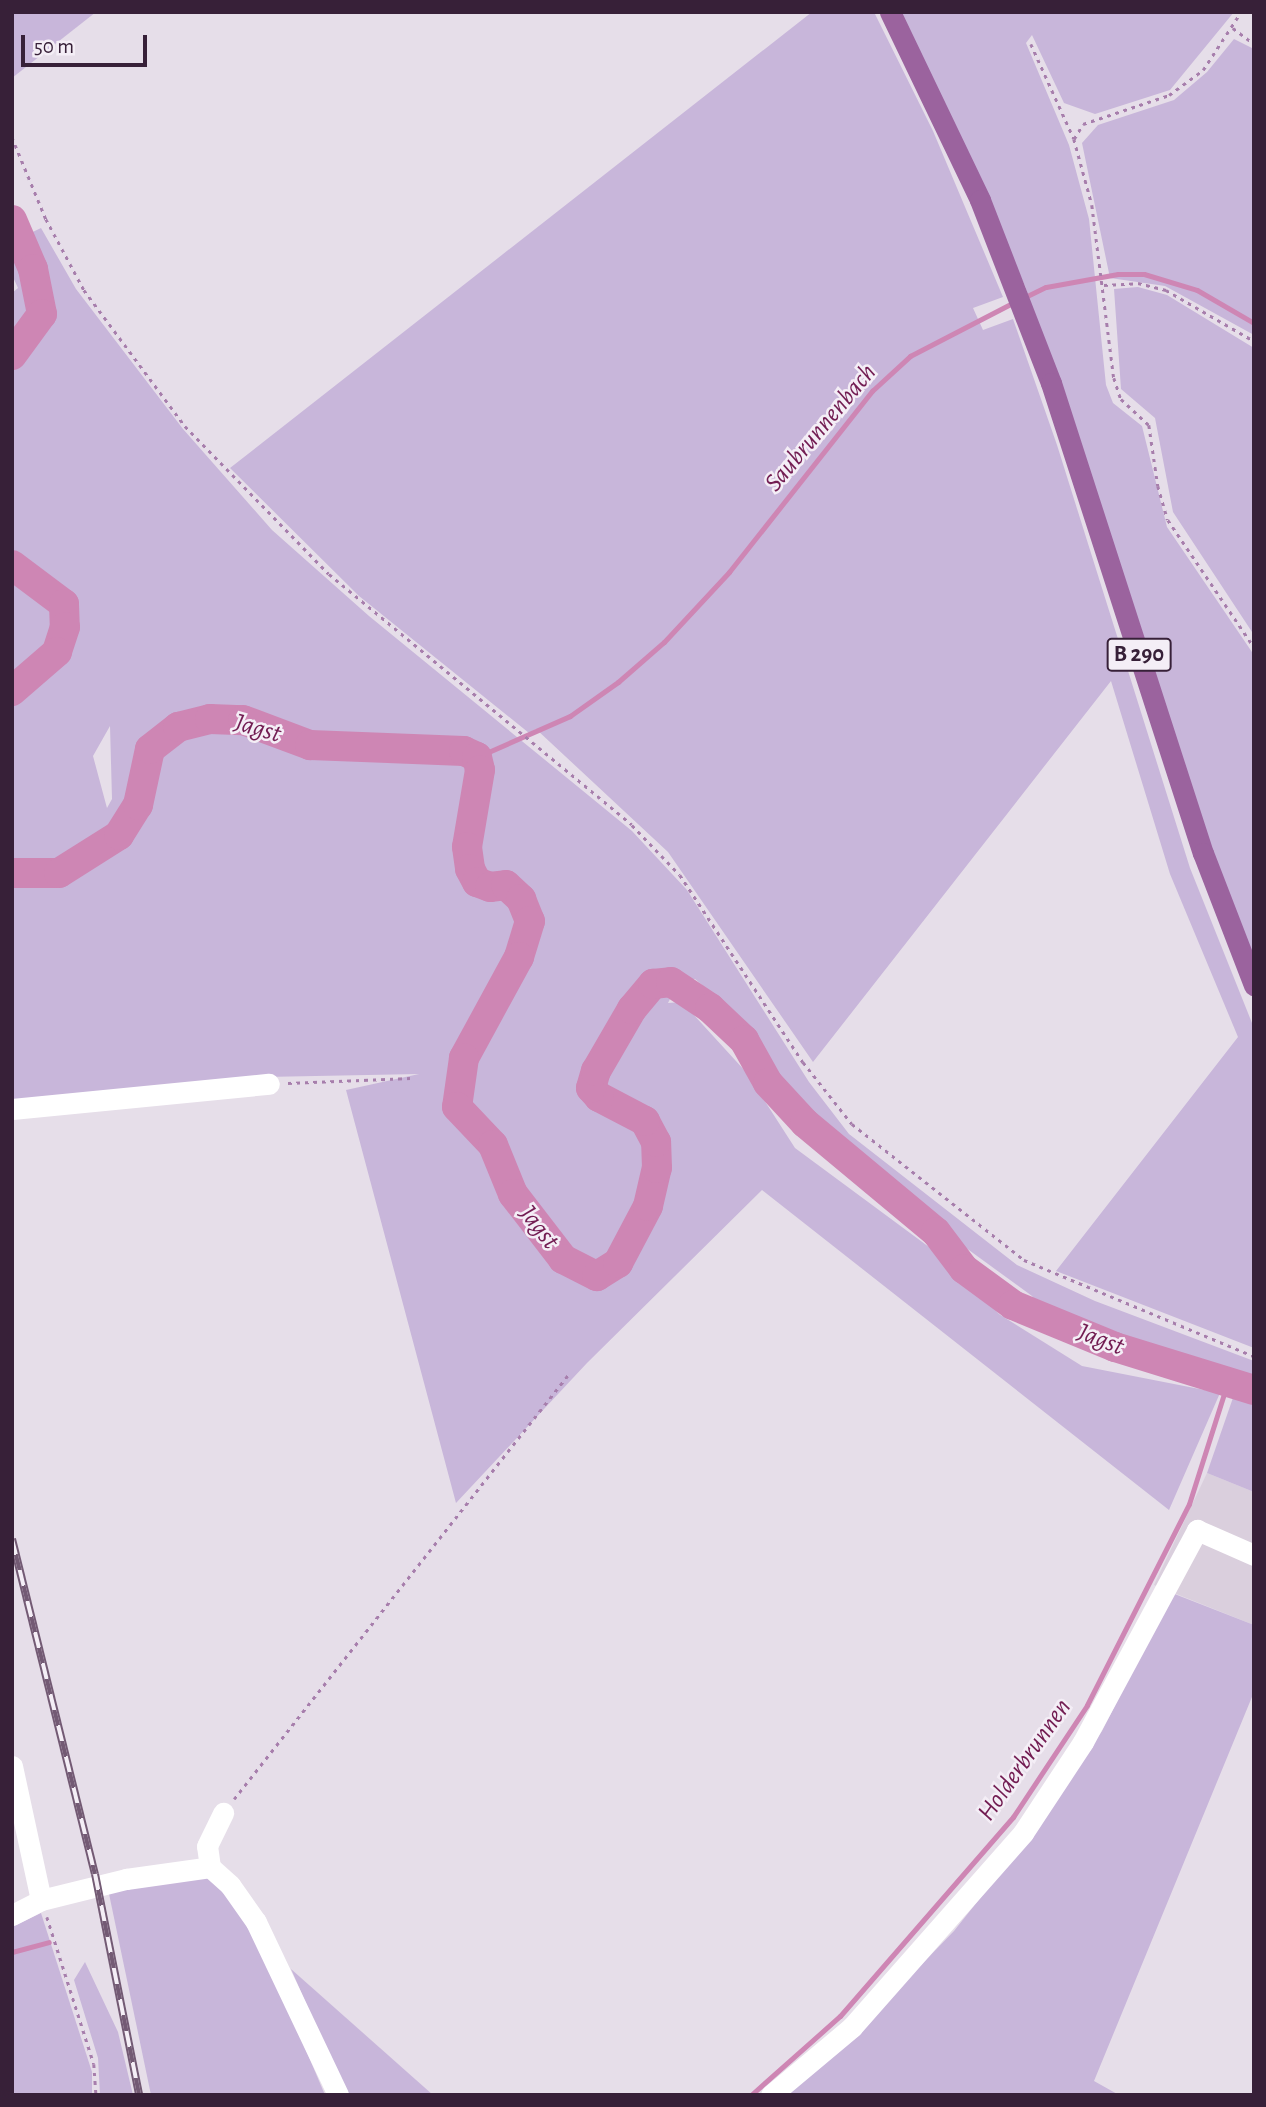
<!DOCTYPE html>
<style>
body{margin:0}
#map{position:relative;width:1266px;height:2107px;overflow:hidden;background:#e6dee9;font-family:"Alegreya Sans",sans-serif}
div>[style]{position:absolute}
.built>*{inset:0;background:#dacfdd}
.green>*{inset:0;background:#c8b6da}
.stream>*{height:5px;margin:-2.5px;padding:0 2.5px;transform-origin:2.5px;border-radius:2.5px;background:#ce86b4}
.river>*{height:30px;margin:-15px;padding:0 15px;transform-origin:15px;border-radius:15px;background:#ce86b4}
.path>*{height:2.5px;margin-top:-1.25px;transform-origin:0;background:repeating-linear-gradient(90deg,#a77eac 0 3.5px,transparent 0 8.5px)}
.minor>*{height:21px;margin:-10.5px;padding:0 10.5px;transform-origin:10.5px;border-radius:10.5px;background:#fff}
.major>*{height:21px;margin:-10.5px;padding:0 10.5px;transform-origin:10.5px;border-radius:10.5px;background:#9b639e}
.rail>*{height:8px;margin-top:-4px;transform-origin:0;background:repeating-linear-gradient(90deg,#f4eef6 0 16px,#735a74 0 32px);box-sizing:border-box;border-block:2px solid #735a74}
span{translate:-50% -50%;white-space:nowrap;text-align:center;line-height:1.15;-webkit-text-stroke:5px #f4eef6;paint-order:stroke}
.shield-label span{padding:2px 5px;background:#f4eef6;border:2px solid;border-radius:5px;-webkit-text-stroke-width:0}
.shield-label{font-size:23px;color:#372038;font-weight:700}
.water-label{font-size:26px;color:#721c52;font-style:italic}
.frame{position:absolute;inset:0;border:14px solid #372038;pointer-events:none}
.scale{position:absolute;left:21px;top:35px;width:126px;height:32px;box-sizing:border-box;border:4px solid #372038;border-top:0;padding-left:9px;font-size:21px;line-height:24px;white-space:nowrap;color:#372038;-webkit-text-stroke:5px #f4eef6;paint-order:stroke}
</style>
<div id="map">
<div class="built">
<div style="clip-path:polygon(1207px 1473px,1254px 1492px,1254px 1625px,1154px 1585px)"></div>
</div>
<div class="green">
<div style="clip-path:polygon(12px 12px,96px 12px,12px 78px)"></div>
<div style="clip-path:polygon(812px 12px,874px 12px,933px 131px,1003px 297px,973px 308px,983px 330px,1013px 319px,1057px 445px,1190px 868px,1254px 1028px,1254px 1348px,1056px 1271px,1238px 1037px,1170px 874px,1111px 681px,813px 1062px,668px 852px,536px 729px,529px 733px,359px 596px,230px 468px)"></div>
<div style="clip-path:polygon(898px 12px,1234px 12px,1170px 90px,1095px 114px,1064px 103px,1032px 35px,1026px 43px,1069px 145px,1089px 219px,1106px 385px,1113px 403px,1142px 426px,1167px 527px,1254px 655px,1254px 959px,1216px 865px,1025px 286px)"></div>
<div style="clip-path:polygon(1234px 39px,1254px 49px,1254px 335px,1165px 286px,1110px 278px,1082px 143px,1098px 125px,1174px 100px,1207px 72px)"></div>
<div style="clip-path:polygon(evenodd,41px 228px,76px 289px,183px 429px,272px 530px,369px 616px,632px 831px,687px 890px,809px 1082px,849px 1134px,1017px 1265px,1095px 1301px,1254px 1361px,1254px 1378px,1044px 1313px,1032px 1296px,962px 1245px,808px 1115px,728px 1007px,695px 979px,679px 981px,668px 1003px,682px 1002px,746px 1072px,795px 1148px,952px 1264px,999px 1314px,1082px 1366px,1220px 1393px,1169px 1510px,762px 1190px,587px 1363px,456px 1503px,346px 1090px,419px 1074px,264px 1077px,12px 1101px,12px 293px,18px 288px,12px 275px,12px 242px,41px 228px,110px 726px,112px 799px,107px 808px,93px 756px,110px 726px)"></div>
<div style="clip-path:polygon(1138px 287px,1167px 295px,1254px 348px,1254px 635px,1173px 512px,1155px 418px,1121px 389px,1114px 289px)"></div>
<div style="clip-path:polygon(1236px 1389px,1254px 1395px,1254px 1492px,1207px 1473px)"></div>
<div style="clip-path:polygon(1172px 1593px,1254px 1625px,1254px 1692px,1094px 2081px,1119px 2095px,780px 2095px,857px 2031px,954px 1931px,1039px 1824px,1102px 1731px)"></div>
<div style="clip-path:polygon(199px 1873px,228px 1885px,261px 1944px,325px 2095px,151px 2095px,108px 1889px)"></div>
<div style="clip-path:polygon(41px 1913px,92px 2072px,92px 2095px,12px 2095px,12px 1927px)"></div>
<div style="clip-path:polygon(85px 1962px,118px 2032px,133px 2095px,100px 2095px,98px 2058px,74px 1980px)"></div>
<div style="clip-path:polygon(291px 1969px,433px 2095px,346px 2095px)"></div>
</div>
<div class="stream">
<div style="left:1023px;top:298px;width:25px;rotate:-26deg"></div>
<div style="left:1046px;top:287px;width:73px;rotate:-10.2deg"></div>
<div style="left:1118px;top:274px;width:26px"></div>
<div style="left:1144px;top:274px;width:55px;rotate:16.8deg"></div>
<div style="left:1197px;top:290px;width:66px;rotate:30.1deg"></div>
<div style="left:477px;top:757px;width:102px;rotate:-23.8deg"></div>
<div style="left:570px;top:716px;width:59px;rotate:-35.3deg"></div>
<div style="left:618px;top:682px;width:61px;rotate:-41deg"></div>
<div style="left:664px;top:642px;width:96px;rotate:-47.1deg"></div>
<div style="left:729px;top:572px;width:231px;rotate:-51.7deg"></div>
<div style="left:872px;top:391px;width:52px;rotate:-42.6deg"></div>
<div style="left:910px;top:356px;width:117px;rotate:-27.4deg"></div>
<div style="left:12px;top:1952px;width:38px;rotate:-15deg"></div>
<div style="left:751px;top:2095px;width:119px;rotate:-41.6deg"></div>
<div style="left:840px;top:2016px;width:264px;rotate:-49deg"></div>
<div style="left:1013px;top:1817px;width:134px;rotate:-56.5deg"></div>
<div style="left:1087px;top:1705px;width:225px;rotate:-63.1deg"></div>
<div style="left:1189px;top:1504px;width:129px;rotate:-72.4deg"></div>
</div>
<div class="river">
<div style="left:12px;top:220px;width:53px;rotate:66.8deg"></div>
<div style="left:33px;top:269px;width:46px;rotate:78.7deg"></div>
<div style="left:42px;top:314px;width:51px;rotate:126.2deg"></div>
<div style="left:12px;top:565px;width:65px;rotate:36.9deg"></div>
<div style="left:64px;top:604px;width:23px;rotate:88deg"></div>
<div style="left:65px;top:627px;width:26px;rotate:108deg"></div>
<div style="left:57px;top:652px;width:60px;rotate:139.1deg"></div>
<div style="left:12px;top:873px;width:47px"></div>
<div style="left:59px;top:873px;width:71px;rotate:-32.3deg"></div>
<div style="left:119px;top:835px;width:36px;rotate:-58deg"></div>
<div style="left:138px;top:805px;width:57px;rotate:-77.9deg"></div>
<div style="left:150px;top:749px;width:36px;rotate:-38deg"></div>
<div style="left:178px;top:727px;width:33px;rotate:-14deg"></div>
<div style="left:210px;top:719px;width:33px;rotate:2deg"></div>
<div style="left:243px;top:720px;width:72px;rotate:20.5deg"></div>
<div style="left:310px;top:745px;width:154px;rotate:2.2deg"></div>
<div style="left:464px;top:751px;width:14px;rotate:25deg"></div>
<div style="left:477px;top:757px;width:13px;rotate:77deg"></div>
<div style="left:480px;top:770px;width:78px;rotate:99.6deg"></div>
<div style="left:467px;top:847px;width:22px;rotate:82deg"></div>
<div style="left:470px;top:869px;width:15px;rotate:62deg"></div>
<div style="left:477px;top:882px;width:14px;rotate:21deg"></div>
<div style="left:490px;top:887px;width:16px;rotate:-7deg"></div>
<div style="left:506px;top:885px;width:21px;rotate:43deg"></div>
<div style="left:521px;top:899px;width:24px;rotate:68deg"></div>
<div style="left:530px;top:921px;width:38px;rotate:107deg"></div>
<div style="left:519px;top:957px;width:115px;rotate:118.6deg"></div>
<div style="left:464px;top:1058px;width:49px;rotate:98.1deg"></div>
<div style="left:457px;top:1107px;width:52px;rotate:46.5deg"></div>
<div style="left:493px;top:1145px;width:53px;rotate:67.8deg"></div>
<div style="left:513px;top:1194px;width:82px;rotate:52.4deg"></div>
<div style="left:563px;top:1259px;width:38px;rotate:27deg"></div>
<div style="left:597px;top:1276px;width:25px;rotate:-32deg"></div>
<div style="left:618px;top:1263px;width:64px;rotate:-62.2deg"></div>
<div style="left:648px;top:1206px;width:39px;rotate:-77deg"></div>
<div style="left:657px;top:1168px;width:26px;rotate:-92deg"></div>
<div style="left:656px;top:1142px;width:24px;rotate:-118deg"></div>
<div style="left:645px;top:1121px;width:52px;rotate:-152.4deg"></div>
<div style="left:599px;top:1097px;width:12px;rotate:-132deg"></div>
<div style="left:591px;top:1088px;width:18px;rotate:-74deg"></div>
<div style="left:596px;top:1071px;width:72px;rotate:-59.9deg"></div>
<div style="left:632px;top:1009px;width:33px;rotate:-50deg"></div>
<div style="left:653px;top:984px;width:18px;rotate:-6deg"></div>
<div style="left:671px;top:982px;width:47px;rotate:33.7deg"></div>
<div style="left:710px;top:1008px;width:47px;rotate:43.3deg"></div>
<div style="left:744px;top:1040px;width:49px;rotate:60.8deg"></div>
<div style="left:768px;top:1083px;width:54px;rotate:47.2deg"></div>
<div style="left:805px;top:1123px;width:170px;rotate:39.8deg"></div>
<div style="left:936px;top:1232px;width:46px;rotate:52.9deg"></div>
<div style="left:964px;top:1269px;width:61px;rotate:36.3deg"></div>
<div style="left:1013px;top:1305px;width:110px;rotate:22.4deg"></div>
<div style="left:1115px;top:1347px;width:145px;rotate:17.2deg"></div>
</div>
<div class="path">
<div style="left:1233px;top:28px;width:26px;rotate:37deg"></div>
<div style="left:1031px;top:44px;width:104px;rotate:65.6deg"></div>
<div style="left:1074px;top:139px;width:68px;rotate:74.7deg"></div>
<div style="left:1092px;top:205px;width:174px;rotate:82.8deg"></div>
<div style="left:1114px;top:378px;width:22px;rotate:72deg"></div>
<div style="left:1121px;top:399px;width:38px;rotate:43deg"></div>
<div style="left:1149px;top:425px;width:62px;rotate:81.6deg"></div>
<div style="left:1158px;top:486px;width:35px;rotate:74deg"></div>
<div style="left:1168px;top:520px;width:153px;rotate:55.9deg"></div>
<div style="left:12px;top:137px;width:89px;rotate:67.5deg"></div>
<div style="left:46px;top:219px;width:81px;rotate:61.8deg"></div>
<div style="left:84px;top:290px;width:169px;rotate:53.4deg"></div>
<div style="left:185px;top:426px;width:206px;rotate:45.8deg"></div>
<div style="left:329px;top:574px;width:393px;rotate:39.6deg"></div>
<div style="left:632px;top:825px;width:69px;rotate:46.2deg"></div>
<div style="left:680px;top:875px;width:224px;rotate:56.7deg"></div>
<div style="left:803px;top:1062px;width:79px;rotate:51.7deg"></div>
<div style="left:852px;top:1124px;width:219px;rotate:38.3deg"></div>
<div style="left:1024px;top:1260px;width:249px;rotate:22.7deg"></div>
<div style="left:1074px;top:139px;width:17px;rotate:-59deg"></div>
<div style="left:1083px;top:124px;width:91px;rotate:-18.6deg"></div>
<div style="left:1169px;top:95px;width:42px;rotate:-36.3deg"></div>
<div style="left:1203px;top:70px;width:69px;rotate:-56.8deg"></div>
<div style="left:1104px;top:285px;width:34px;rotate:-3deg"></div>
<div style="left:1138px;top:283px;width:29px;rotate:14deg"></div>
<div style="left:1166px;top:290px;width:102px;rotate:30.1deg"></div>
<div style="left:288px;top:1083px;width:123px;rotate:-2.3deg"></div>
<div style="left:234px;top:1799px;width:540px;rotate:-51.77deg"></div>
<div style="left:47px;top:1917px;width:154px;rotate:72.3deg"></div>
<div style="left:94px;top:2064px;width:31px;rotate:86deg"></div>
</div>
<div class="minor">
<div style="left:12px;top:1109px;width:258px;rotate:-5.6deg"></div>
<div style="left:12px;top:1766px;width:137px;rotate:77.8deg"></div>
<div style="left:210px;top:1867px;width:21px;rotate:-98deg"></div>
<div style="left:207px;top:1846px;width:37px;rotate:-64deg"></div>
<div style="left:12px;top:1915px;width:33px;rotate:-27deg"></div>
<div style="left:41px;top:1900px;width:88px;rotate:-13.9deg"></div>
<div style="left:126px;top:1879px;width:85px;rotate:-8.1deg"></div>
<div style="left:210px;top:1867px;width:27px;rotate:42deg"></div>
<div style="left:230px;top:1885px;width:45px;rotate:54.9deg"></div>
<div style="left:256px;top:1922px;width:191px;rotate:64.6deg"></div>
<div style="left:771px;top:2095px;width:106px;rotate:-40deg"></div>
<div style="left:852px;top:2027px;width:259px;rotate:-48.6deg"></div>
<div style="left:1023px;top:1833px;width:109px;rotate:-56.6deg"></div>
<div style="left:1083px;top:1742px;width:241px;rotate:-61.7deg"></div>
<div style="left:1197px;top:1530px;width:62px;rotate:23.7deg"></div>
</div>
<div class="major">
<div style="left:890px;top:12px;width:208px;rotate:64.4deg"></div>
<div style="left:980px;top:200px;width:196px;rotate:68.8deg"></div>
<div style="left:1051px;top:383px;width:494px;rotate:72.1deg"></div>
<div style="left:1203px;top:853px;width:142px;rotate:68.9deg"></div>
</div>
<div class="rail">
<div style="left:12px;top:1539px;width:345px;rotate:76.1deg"></div>
<div style="left:95px;top:1874px;width:225px;rotate:78.7deg"></div>
</div>
<div class="shield-label">
<span style="left:1139px;top:655px">B 290</span>
</div>
<div class="water-label">
<span style="left:821px;top:428px;rotate:-50deg">Saubrunnenbach</span>
<span style="left:258px;top:729px;rotate:16deg">Jagst</span>
<span style="left:539px;top:1228px;rotate:52deg">Jagst</span>
<span style="left:1101px;top:1340px;rotate:21deg">Jagst</span>
<span style="left:1025px;top:1760px;rotate:-55deg">Holderbrunnen</span>
</div>
<div class="frame"></div>
<div class="scale">50 m</div>
</div>
